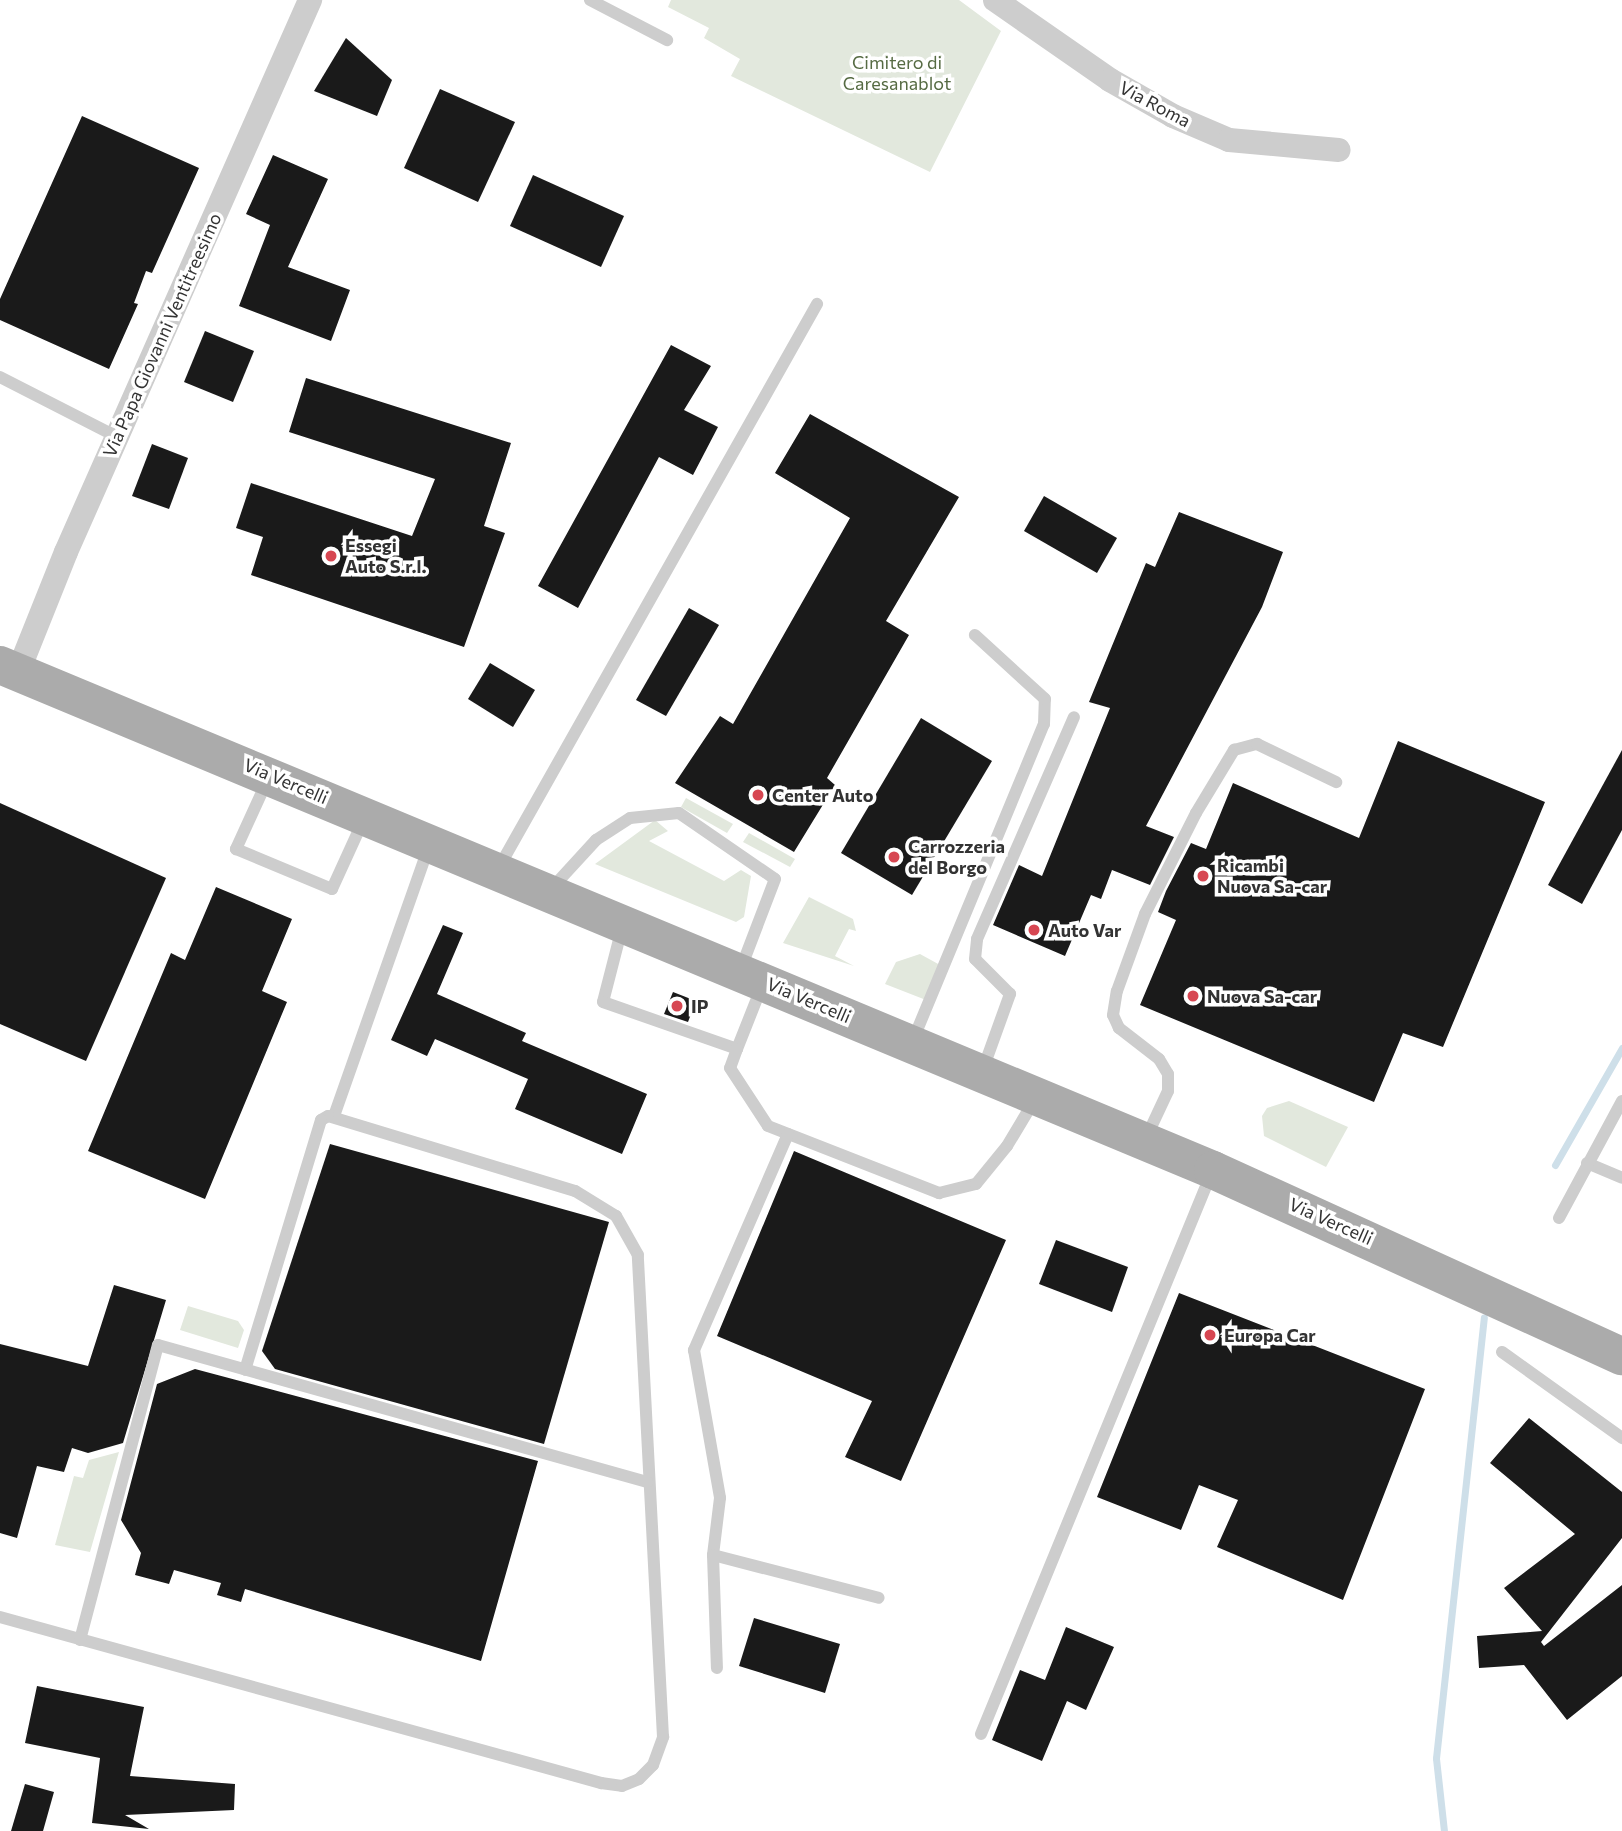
<!DOCTYPE html>
<style>
body{margin:0}
#map{position:relative;width:1622px;height:1831px;overflow:hidden;background:#fff;font-family:Commissioner,sans-serif}
div>[style]{position:absolute}
.green>*{inset:0;background:#e2e8dd}
.stream>*{height:7px;margin:-3.5px;padding:0 3.5px;transform-origin:3.5px;border-radius:3.5px;background:#cedfe9}
.building>*{inset:0;background:#1a1a1a}
.lane>*{height:12px;margin:-6px;padding:0 6px;transform-origin:6px;border-radius:6px;background:#cdcdcd}
.street>*{height:24px;margin:-12px;padding:0 12px;transform-origin:12px;border-radius:12px;background:#cdcdcd}
.primary>*{height:38px;margin:-19px;padding:0 19px;transform-origin:19px;border-radius:19px;background:#ababab}
.dots>*{width:19px;height:19px;translate:-50% -50%;box-sizing:border-box;border:4px solid #fff;border-radius:50%}
span{translate:-50% -50%;white-space:nowrap;text-align:center;line-height:1.15;-webkit-text-stroke:7px #fff;paint-order:stroke}
.park-label{font-size:18px;color:#566b43}
.street-label{font-size:18px;color:#333}
.poi-label{font-size:18px;color:#333;font-weight:700}
.left{translate:0 -50%;text-align:left}
</style>
<div id="map">
<div class="green">
<div style="clip-path:polygon(671px 0,959px 0,1001px 31px,930px 172px,731px 76px,740px 59px,704px 38px,709px 28px,668px 7px)"></div>
<div style="clip-path:polygon(686px 798px,733px 824px,727px 833px,681px 807px)"></div>
<div style="clip-path:polygon(655px 820px,668px 831px,649px 841px,724px 881px,741px 870px,751px 876px,744px 917px,736px 922px,595px 864px)"></div>
<div style="clip-path:polygon(749px 833px,795px 859px,790px 867px,743px 842px)"></div>
<div style="clip-path:polygon(809px 897px,853px 919px,856px 931px,849px 929px,835px 956px,854px 966px,783px 943px)"></div>
<div style="clip-path:polygon(920px 954px,940px 965px,926px 1000px,885px 984px,896px 962px)"></div>
<div style="clip-path:polygon(1289px 1101px,1348px 1127px,1326px 1167px,1264px 1136px,1262px 1116px,1267px 1108px)"></div>
<div style="clip-path:polygon(188px 1306px,238px 1321px,244px 1330px,238px 1348px,180px 1330px)"></div>
<div style="clip-path:polygon(119px 1452px,90px 1552px,55px 1545px,74px 1476px,83px 1478px,89px 1460px)"></div>
</div>
<div class="stream">
<div style="left:1555px;top:1165px;width:135px;rotate:-60.2deg"></div>
<div style="left:1444px;top:1831px;width:73px;rotate:-96.3deg"></div>
<div style="left:1436px;top:1758px;width:443px;rotate:-83.8deg"></div>
</div>
<div class="building">
<div style="clip-path:polygon(346px 38px,392px 80px,377px 116px,314px 91px)"></div>
<div style="clip-path:polygon(440px 89px,515px 122px,478px 202px,404px 168px)"></div>
<div style="clip-path:polygon(82px 116px,199px 168px,152px 273px,146px 271px,134px 303px,138px 304px,109px 369px,0 320px,0 299px)"></div>
<div style="clip-path:polygon(273px 155px,328px 179px,288px 267px,350px 290px,331px 341px,239px 306px,270px 225px,246px 214px)"></div>
<div style="clip-path:polygon(533px 175px,624px 216px,601px 267px,510px 226px)"></div>
<div style="clip-path:polygon(205px 331px,254px 351px,233px 402px,184px 382px)"></div>
<div style="clip-path:polygon(671px 345px,711px 366px,684px 410px,718px 427px,693px 475px,659px 457px,578px 608px,538px 586px)"></div>
<div style="clip-path:polygon(306px 378px,511px 443px,484px 526px,505px 533px,464px 647px,251px 575px,263px 537px,236px 528px,251px 483px,412px 536px,435px 479px,289px 432px)"></div>
<div style="clip-path:polygon(810px 414px,959px 497px,886px 621px,909px 635px,827px 778px,835px 785px,794px 852px,675px 783px,720px 716px,733px 724px,850px 518px,775px 473px)"></div>
<div style="clip-path:polygon(152px 444px,188px 458px,169px 509px,132px 496px)"></div>
<div style="clip-path:polygon(1044px 496px,1117px 538px,1097px 573px,1024px 531px)"></div>
<div style="clip-path:polygon(1179px 512px,1283px 552px,1262px 607px,1146px 826px,1174px 837px,1150px 885px,1112px 870px,1101px 899px,1091px 895px,1065px 956px,993px 925px,1019px 865px,1042px 876px,1110px 708px,1089px 702px,1146px 563px,1155px 567px)"></div>
<div style="clip-path:polygon(689px 608px,719px 625px,666px 716px,636px 700px)"></div>
<div style="clip-path:polygon(490px 663px,535px 690px,513px 727px,468px 699px)"></div>
<div style="clip-path:polygon(921px 718px,992px 761px,912px 895px,841px 853px)"></div>
<div style="clip-path:polygon(1398px 741px,1545px 802px,1443px 1047px,1403px 1033px,1374px 1102px,1140px 1005px,1176px 920px,1158px 912px,1166px 891px,1191px 843px,1206px 849px,1233px 783px,1359px 838px)"></div>
<div style="clip-path:polygon(1622px 750px,1622px 830px,1582px 904px,1548px 885px)"></div>
<div style="clip-path:polygon(0 803px,166px 878px,86px 1061px,0 1024px)"></div>
<div style="clip-path:polygon(216px 887px,292px 919px,262px 991px,287px 1002px,205px 1199px,88px 1151px,171px 953px,185px 960px)"></div>
<div style="clip-path:polygon(443px 925px,463px 933px,437px 994px,526px 1033px,522px 1041px,647px 1094px,622px 1154px,515px 1109px,528px 1079px,435px 1039px,427px 1056px,391px 1040px)"></div>
<div style="clip-path:polygon(673px 992px,696px 1001px,688px 1022px,664px 1014px)"></div>
<div style="clip-path:polygon(330px 1144px,609px 1222px,544px 1444px,275px 1369px,262px 1351px)"></div>
<div style="clip-path:polygon(794px 1151px,1006px 1240px,901px 1481px,845px 1457px,872px 1401px,717px 1336px)"></div>
<div style="clip-path:polygon(1056px 1240px,1128px 1267px,1112px 1312px,1039px 1284px)"></div>
<div style="clip-path:polygon(114px 1285px,166px 1300px,123px 1443px,88px 1453px,72px 1448px,64px 1472px,37px 1466px,17px 1538px,0 1533px,0 1344px,88px 1366px)"></div>
<div style="clip-path:polygon(1179px 1293px,1425px 1389px,1343px 1600px,1217px 1547px,1238px 1500px,1199px 1485px,1181px 1530px,1097px 1497px)"></div>
<div style="clip-path:polygon(195px 1369px,538px 1461px,481px 1661px,245px 1589px,241px 1602px,217px 1595px,221px 1583px,174px 1570px,169px 1584px,135px 1575px,141px 1553px,121px 1520px,157px 1384px)"></div>
<div style="clip-path:polygon(1529px 1418px,1622px 1492px,1622px 1538px,1541px 1642px,1544px 1646px,1622px 1585px,1622px 1676px,1567px 1720px,1524px 1665px,1479px 1668px,1477px 1636px,1542px 1631px,1504px 1588px,1575px 1534px,1490px 1463px)"></div>
<div style="clip-path:polygon(754px 1618px,840px 1644px,825px 1693px,739px 1666px)"></div>
<div style="clip-path:polygon(1066px 1627px,1114px 1647px,1086px 1710px,1067px 1701px,1042px 1761px,992px 1740px,1020px 1670px,1045px 1680px)"></div>
<div style="clip-path:polygon(37px 1686px,144px 1707px,130px 1776px,235px 1784px,234px 1810px,125px 1815px,149px 1829px,92px 1823px,100px 1758px,25px 1743px)"></div>
<div style="clip-path:polygon(25px 1784px,54px 1792px,43px 1831px,11px 1831px)"></div>
</div>
<div class="lane">
<div style="left:590px;top:0;width:87px;rotate:27.5deg"></div>
<div style="left:0;top:377px;width:131px;rotate:27.1deg"></div>
<div style="left:267px;top:781px;width:75px;rotate:114.5deg"></div>
<div style="left:236px;top:849px;width:104px;rotate:22.6deg"></div>
<div style="left:332px;top:889px;width:75px;rotate:-65.5deg"></div>
<div style="left:498px;top:869px;width:649px;rotate:-60.55deg"></div>
<div style="left:552px;top:888px;width:65px;rotate:-47.5deg"></div>
<div style="left:596px;top:840px;width:40px;rotate:-32.9deg"></div>
<div style="left:630px;top:818px;width:49px;rotate:-5.8deg"></div>
<div style="left:679px;top:813px;width:116px;rotate:34.5deg"></div>
<div style="left:775px;top:879px;width:95px;rotate:110.9deg"></div>
<div style="left:622px;top:928px;width:76px;rotate:104.4deg"></div>
<div style="left:603px;top:1002px;width:142px;rotate:19.3deg"></div>
<div style="left:737px;top:1049px;width:68px;rotate:-68.4deg"></div>
<div style="left:913px;top:1040px;width:342px;rotate:-67.5deg"></div>
<div style="left:1044px;top:724px;width:25px;rotate:-88deg"></div>
<div style="left:1045px;top:699px;width:95px;rotate:-137.6deg"></div>
<div style="left:737px;top:1049px;width:20px;rotate:110deg"></div>
<div style="left:730px;top:1068px;width:69px;rotate:56.8deg"></div>
<div style="left:768px;top:1126px;width:184px;rotate:21.4deg"></div>
<div style="left:939px;top:1193px;width:38px;rotate:-14deg"></div>
<div style="left:976px;top:1184px;width:49px;rotate:-50.8deg"></div>
<div style="left:1007px;top:1146px;width:52px;rotate:-59deg"></div>
<div style="left:983px;top:1069px;width:80px;rotate:-70.2deg"></div>
<div style="left:1010px;top:994px;width:49px;rotate:-135deg"></div>
<div style="left:975px;top:959px;width:20px;rotate:-84deg"></div>
<div style="left:977px;top:939px;width:242px;rotate:-66.4deg"></div>
<div style="left:334px;top:1116px;width:283px;rotate:-70.6deg"></div>
<div style="left:788px;top:1134px;width:236px;rotate:113.5deg"></div>
<div style="left:694px;top:1350px;width:150px;rotate:80deg"></div>
<div style="left:720px;top:1498px;width:57px;rotate:97deg"></div>
<div style="left:713px;top:1555px;width:171px;rotate:14.5deg"></div>
<div style="left:1146px;top:1138px;width:52px;rotate:-64.9deg"></div>
<div style="left:1168px;top:1091px;width:17px;rotate:-90deg"></div>
<div style="left:1168px;top:1074px;width:17px;rotate:-121deg"></div>
<div style="left:1159px;top:1059px;width:51px;rotate:-142.2deg"></div>
<div style="left:1119px;top:1028px;width:14px;rotate:-115deg"></div>
<div style="left:1113px;top:1015px;width:24px;rotate:-81deg"></div>
<div style="left:1117px;top:991px;width:82px;rotate:-70deg"></div>
<div style="left:1145px;top:914px;width:113px;rotate:-63.2deg"></div>
<div style="left:1196px;top:813px;width:74px;rotate:-58.9deg"></div>
<div style="left:1234px;top:750px;width:24px;rotate:-15deg"></div>
<div style="left:1257px;top:744px;width:88px;rotate:25.7deg"></div>
<div style="left:1587px;top:1163px;width:38px;rotate:23deg"></div>
<div style="left:1559px;top:1218px;width:133px;rotate:-61.7deg"></div>
<div style="left:1502px;top:1352px;width:148px;rotate:35.6deg"></div>
<div style="left:713px;top:1555px;width:113px;rotate:88deg"></div>
<div style="left:0;top:1617px;width:624px;rotate:15.44deg"></div>
<div style="left:601px;top:1783px;width:21px;rotate:8deg"></div>
<div style="left:622px;top:1786px;width:18px;rotate:-22deg"></div>
<div style="left:639px;top:1779px;width:20px;rotate:-45deg"></div>
<div style="left:653px;top:1765px;width:30px;rotate:-70deg"></div>
<div style="left:663px;top:1737px;width:483px;rotate:-93deg"></div>
<div style="left:638px;top:1255px;width:45px;rotate:-119.4deg"></div>
<div style="left:616px;top:1216px;width:48px;rotate:-148.6deg"></div>
<div style="left:575px;top:1191px;width:258px;rotate:-163.1deg"></div>
<div style="left:328px;top:1116px;width:8px;rotate:150deg"></div>
<div style="left:321px;top:1120px;width:261px;rotate:106.9deg"></div>
<div style="left:80px;top:1640px;width:305px;rotate:-75.2deg"></div>
<div style="left:158px;top:1345px;width:508px;rotate:15.65deg"></div>
<div style="left:981px;top:1734px;width:605px;rotate:-67.67deg"></div>
</div>
<div class="street">
<div style="left:995px;top:0;width:140px;rotate:34.8deg"></div>
<div style="left:1110px;top:80px;width:73px;rotate:29.7deg"></div>
<div style="left:1173px;top:116px;width:61px;rotate:23.2deg"></div>
<div style="left:1229px;top:140px;width:110px;rotate:5.2deg"></div>
<div style="left:18px;top:672px;width:129px;rotate:-68.2deg"></div>
<div style="left:66px;top:552px;width:604px;rotate:-66.15deg"></div>
</div>
<div class="primary">
<div style="left:0;top:665px;width:1314px;rotate:22.6deg"></div>
<div style="left:1213px;top:1170px;width:449px;rotate:24.5deg"></div>
</div>
<div class="dots">
<div style="left:331px;top:556px;background:#d74752"></div>
<div style="left:758px;top:795px;background:#d74752"></div>
<div style="left:894px;top:857px;background:#d74752"></div>
<div style="left:1203px;top:876px;background:#d74752"></div>
<div style="left:1034px;top:930px;background:#d74752"></div>
<div style="left:1193px;top:996px;background:#d74752"></div>
<div style="left:677px;top:1006px;background:#d74752"></div>
<div style="left:1210px;top:1335px;background:#d74752"></div>
</div>
<div class="park-label">
<span style="left:897px;top:73px">Cimitero di<br>Caresanablot</span>
</div>
<div class="street-label">
<span style="left:1155px;top:104px;rotate:28deg">Via Roma</span>
<span style="left:162px;top:335px;rotate:-66deg">Via Papa Giovanni Ventitreesimo</span>
<span style="left:286px;top:781px;rotate:23deg">Via Vercelli</span>
<span style="left:809px;top:1000px;rotate:23deg">Via Vercelli</span>
<span style="left:1331px;top:1221px;rotate:24deg">Via Vercelli</span>
</div>
<div class="poi-label">
<span class="left" style="left:345px;top:556px">Essegi<br>Auto S.r.l.</span>
<span class="left" style="left:772px;top:795px">Center Auto</span>
<span class="left" style="left:908px;top:857px">Carrozzeria<br>del Borgo</span>
<span class="left" style="left:1217px;top:876px">Ricambi<br>Nuova Sa-car</span>
<span class="left" style="left:1048px;top:930px">Auto Var</span>
<span class="left" style="left:1207px;top:996px">Nuova Sa-car</span>
<span class="left" style="left:691px;top:1006px">IP</span>
<span class="left" style="left:1224px;top:1335px">Europa Car</span>
</div>
</div>
